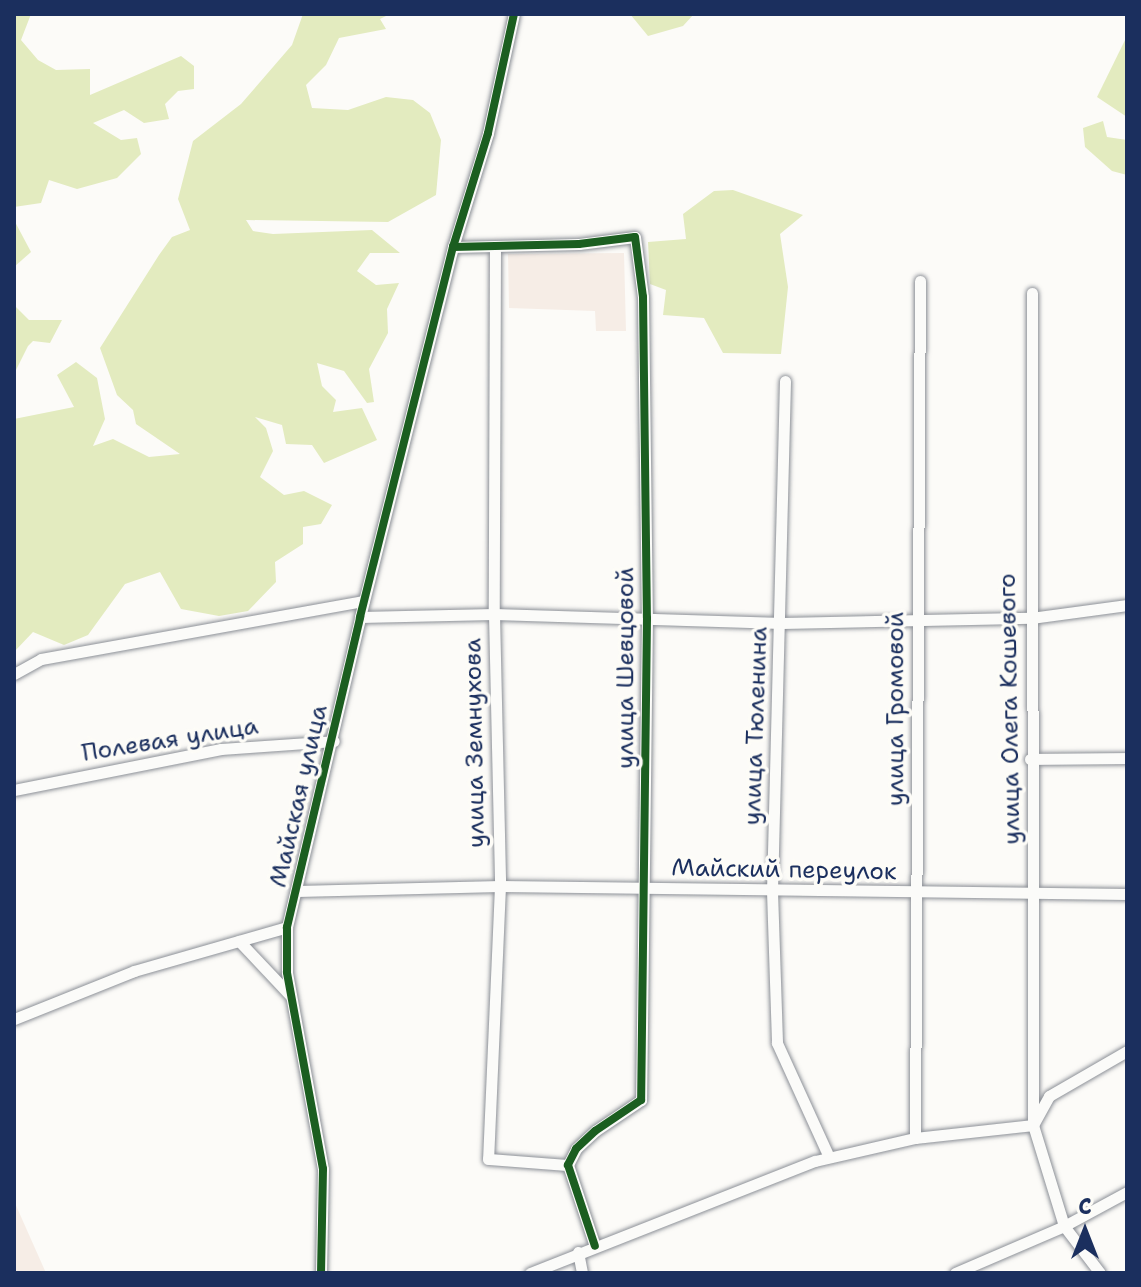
<!DOCTYPE html>
<meta charset="utf-8">
<style>
body{margin:0}
#map{position:relative;width:1141px;height:1287px;overflow:hidden;background:#fcfbf8;font-family:"Shantell Sans",sans-serif}
div>[style]{position:absolute}
.built>*{inset:0;background:#f6ede6}
.green>*{inset:0;background:#e3ebbf}
.roads{filter:drop-shadow(0 0 2px #8c9097) drop-shadow(0 0 2px #8c9097)}
.street>*{height:11px;margin:-5.5px;padding:0 5.5px;transform-origin:5.5px;border-radius:5.5px;background:#fbfbf9}
.cycleway>*{height:8px;margin:-4px;padding:0 4px;transform-origin:4px;border-radius:4px;background:#1b5e20}
span{translate:-50% -50%;white-space:nowrap;text-align:center;line-height:1.15;-webkit-text-stroke:7px #fdfcf7;paint-order:stroke}
.street-label{font-size:24px;color:#1b2f5e}
.frame{position:absolute;inset:0;border:16px solid #1b2f5e;pointer-events:none}
.north{position:absolute;left:1045px;top:1191px;width:80px;height:80px;-webkit-text-stroke:6px #fdfcf7;paint-order:stroke;rotate:0deg;font-size:22px;font-weight:700;line-height:32px;text-align:center;color:#1b2f5e}
.north::after{content:'';display:block;margin:auto;width:28px;height:36px;background:#1b2f5e;clip-path:polygon(50% 0,100% 100%,50% 72%,0 100%)}
</style>
<div id="map">
<div class="built">
<div style="clip-path:polygon(624px 253px,626px 331px,596px 331px,595px 311px,509px 308px,508px 254px)"></div>
<div style="clip-path:polygon(14px 1201px,46px 1273px,14px 1273px)"></div>
</div>
<div class="green">
<div style="clip-path:polygon(14px 14px,31px 14px,21px 40px,38px 60px,56px 70px,90px 69px,90px 95px,181px 56px,194px 66px,194px 89px,178px 91px,165px 104px,169px 119px,144px 123px,124px 110px,93px 123px,121px 140px,137px 138px,141px 154px,117px 178px,77px 189px,49px 180px,41px 203px,14px 207px)"></div>
<div style="clip-path:polygon(303px 14px,390px 14px,380px 19px,386px 29px,339px 38px,326px 65px,306px 85px,312px 108px,348px 110px,386px 97px,413px 100px,430px 113px,441px 140px,436px 195px,388px 222px,246px 220px,253px 231px,273px 234px,372px 230px,400px 253px,370px 253px,357px 271px,376px 285px,399px 283px,387px 309px,388px 333px,369px 369px,374px 402px,367px 403px,344px 371px,317px 363px,322px 386px,336px 400px,333px 412px,362px 408px,377px 440px,324px 463px,312px 445px,286px 444px,282px 425px,255px 417px,266px 428px,273px 451px,260px 477px,284px 495px,304px 491px,332px 505px,321px 524px,303px 527px,303px 544px,275px 562px,276px 582px,248px 611px,219px 616px,181px 609px,160px 572px,125px 584px,88px 635px,64px 645px,33px 632px,14px 652px,14px 419px,74px 407px,57px 375px,76px 362px,97px 378px,105px 419px,93px 446px,113px 439px,149px 457px,180px 454px,136px 424px,133px 410px,117px 395px,100px 348px,159px 255px,172px 237px,190px 230px,178px 199px,193px 141px,241px 104px,292px 45px)"></div>
<div style="clip-path:polygon(630px 14px,694px 14px,683px 26px,648px 36px)"></div>
<div style="clip-path:polygon(1127px 36px,1127px 117px,1097px 97px)"></div>
<div style="clip-path:polygon(1103px 121px,1107px 137px,1127px 140px,1127px 175px,1112px 171px,1085px 147px,1083px 128px)"></div>
<div style="clip-path:polygon(733px 190px,803px 215px,780px 234px,788px 287px,781px 354px,723px 353px,704px 318px,663px 315px,666px 290px,650px 284px,648px 242px,686px 239px,683px 214px,714px 191px)"></div>
<div style="clip-path:polygon(14px 220px,31px 252px,14px 267px)"></div>
<div style="clip-path:polygon(14px 305px,29px 320px,62px 320px,50px 343px,33px 341px,28px 346px,14px 374px)"></div>
</div>
<div class="roads">
<div class="street">
<div style="left:495px;top:246px;width:368px;rotate:90.2deg"></div>
<div style="left:494px;top:614px;width:272px;rotate:88.7deg"></div>
<div style="left:500px;top:886px;width:273px;rotate:92.5deg"></div>
<div style="left:488px;top:1159px;width:80px;rotate:4.3deg"></div>
<div style="left:453px;top:247px;width:126px;rotate:-1.4deg"></div>
<div style="left:579px;top:244px;width:56px;rotate:-7.1deg"></div>
<div style="left:635px;top:237px;width:61px;rotate:82.4deg"></div>
<div style="left:643px;top:297px;width:321px;rotate:89.3deg"></div>
<div style="left:647px;top:618px;width:482px;rotate:90.7deg"></div>
<div style="left:641px;top:1100px;width:55px;rotate:146deg"></div>
<div style="left:595px;top:1131px;width:26px;rotate:137deg"></div>
<div style="left:576px;top:1149px;width:18px;rotate:117deg"></div>
<div style="left:568px;top:1165px;width:85px;rotate:71.6deg"></div>
<div style="left:1032px;top:293px;width:832px;rotate:89.93deg"></div>
<div style="left:1033px;top:1125px;width:106px;rotate:72.9deg"></div>
<div style="left:1064px;top:1226px;width:59px;rotate:52.5deg"></div>
<div style="left:785px;top:381px;width:510px;rotate:91.46deg"></div>
<div style="left:772px;top:891px;width:152px;rotate:88.1deg"></div>
<div style="left:777px;top:1043px;width:125px;rotate:65.5deg"></div>
<div style="left:360px;top:617px;width:134px;rotate:-1.3deg"></div>
<div style="left:494px;top:614px;width:288px;rotate:1.8deg"></div>
<div style="left:782px;top:623px;width:249px;rotate:-1.2deg"></div>
<div style="left:1031px;top:618px;width:97px;rotate:-7.7deg"></div>
<div style="left:14px;top:674px;width:31px;rotate:-29deg"></div>
<div style="left:41px;top:659px;width:328px;rotate:-10.2deg"></div>
<div style="left:1030px;top:759px;width:97px;rotate:-0.6deg"></div>
<div style="left:14px;top:790px;width:211px;rotate:-11.2deg"></div>
<div style="left:221px;top:749px;width:113px;rotate:-4deg"></div>
<div style="left:297px;top:891px;width:203px;rotate:-1.4deg"></div>
<div style="left:500px;top:886px;width:627px;rotate:0.73deg"></div>
<div style="left:239px;top:941px;width:73px;rotate:46.7deg"></div>
<div style="left:14px;top:1019px;width:129px;rotate:-21.8deg"></div>
<div style="left:134px;top:971px;width:159px;rotate:-16deg"></div>
<div style="left:915px;top:1138px;width:857px;rotate:-89.67deg"></div>
<div style="left:578px;top:1252px;width:21px;rotate:79deg"></div>
<div style="left:321px;top:1273px;width:104px;rotate:-88.9deg"></div>
<div style="left:323px;top:1169px;width:200px;rotate:-100.4deg"></div>
<div style="left:287px;top:972px;width:45px;rotate:-90deg"></div>
<div style="left:287px;top:927px;width:318px;rotate:-76.7deg"></div>
<div style="left:360px;top:617px;width:382px;rotate:-75.9deg"></div>
<div style="left:453px;top:247px;width:119px;rotate:-72.9deg"></div>
<div style="left:488px;top:133px;width:122px;rotate:-77.7deg"></div>
<div style="left:530px;top:1273px;width:306px;rotate:-21.5deg"></div>
<div style="left:815px;top:1161px;width:103px;rotate:-13deg"></div>
<div style="left:915px;top:1138px;width:119px;rotate:-6.3deg"></div>
<div style="left:1033px;top:1125px;width:33px;rotate:-61deg"></div>
<div style="left:1049px;top:1096px;width:90px;rotate:-30deg"></div>
<div style="left:955px;top:1273px;width:119px;rotate:-23.3deg"></div>
<div style="left:1064px;top:1226px;width:72px;rotate:-28.4deg"></div>
</div>
</div>
<div class="cycleway">
<div style="left:453px;top:247px;width:126px;rotate:-1.4deg"></div>
<div style="left:579px;top:244px;width:56px;rotate:-7.1deg"></div>
<div style="left:635px;top:237px;width:61px;rotate:82.4deg"></div>
<div style="left:643px;top:297px;width:321px;rotate:89.3deg"></div>
<div style="left:647px;top:618px;width:482px;rotate:90.7deg"></div>
<div style="left:641px;top:1100px;width:55px;rotate:146deg"></div>
<div style="left:595px;top:1131px;width:26px;rotate:137deg"></div>
<div style="left:576px;top:1149px;width:18px;rotate:117deg"></div>
<div style="left:568px;top:1165px;width:85px;rotate:71.6deg"></div>
<div style="left:321px;top:1273px;width:104px;rotate:-88.9deg"></div>
<div style="left:323px;top:1169px;width:200px;rotate:-100.4deg"></div>
<div style="left:287px;top:972px;width:45px;rotate:-90deg"></div>
<div style="left:287px;top:927px;width:318px;rotate:-76.7deg"></div>
<div style="left:360px;top:617px;width:382px;rotate:-75.9deg"></div>
<div style="left:453px;top:247px;width:119px;rotate:-72.9deg"></div>
<div style="left:488px;top:133px;width:122px;rotate:-77.7deg"></div>
</div>
<div class="street-label">
<span style="left:626px;top:668px;rotate:-90deg">улица Шевцовой</span>
<span style="left:896px;top:709px;rotate:-90deg">улица Громовой</span>
<span style="left:1010px;top:709px;rotate:-91deg">улица Олега Кошевого</span>
<span style="left:756px;top:726px;rotate:-88deg">улица Тюленина</span>
<span style="left:170px;top:740px;rotate:-9deg">Полевая улица</span>
<span style="left:475px;top:743px;rotate:-91deg">улица Земнухова</span>
<span style="left:299px;top:796px;rotate:-77deg">Майская улица</span>
<span style="left:784px;top:870px;rotate:1deg">Майский переулок</span>
</div>
<div class="frame"></div>
<div class="north">С</div>
</div>
